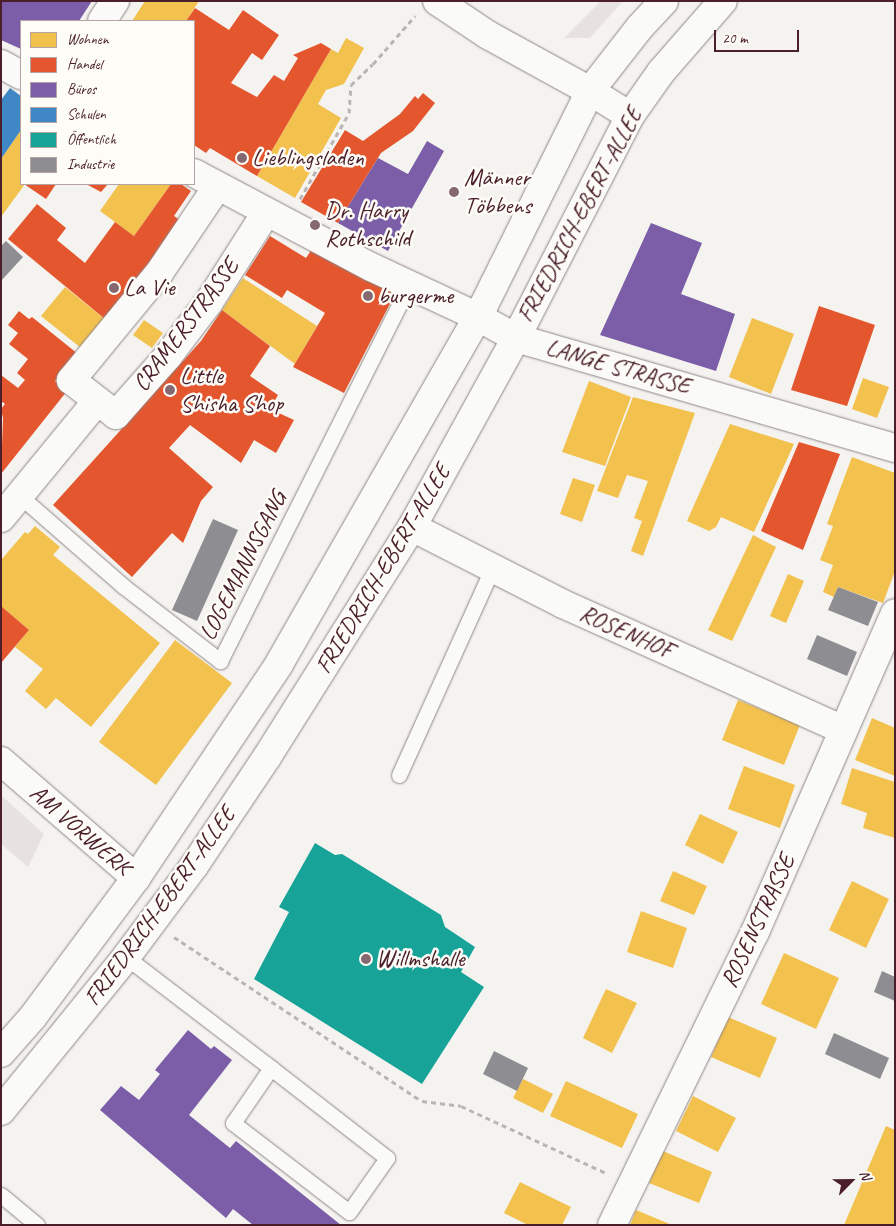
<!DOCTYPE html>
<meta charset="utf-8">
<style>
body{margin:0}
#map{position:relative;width:896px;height:1226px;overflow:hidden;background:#f5f3f0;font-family:Caveat,sans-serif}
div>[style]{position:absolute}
.green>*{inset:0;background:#e7e2e0}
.homes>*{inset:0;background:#f2c14e}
.shops>*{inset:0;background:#e4572e}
.offices>*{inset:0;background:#7b5ea7}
.schools>*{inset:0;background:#3f88c5}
.public>*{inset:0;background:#17a398}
.industry>*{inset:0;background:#8d8d92}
.path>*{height:3px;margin-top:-1.5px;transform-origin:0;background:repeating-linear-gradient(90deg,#bab5b4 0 5px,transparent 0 9px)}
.roads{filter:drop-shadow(0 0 1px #8f8687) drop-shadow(0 0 1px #8f8687)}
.lane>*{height:15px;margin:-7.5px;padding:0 7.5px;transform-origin:7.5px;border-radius:7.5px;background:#fafaf8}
.street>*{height:28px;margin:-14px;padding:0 14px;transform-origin:14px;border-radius:14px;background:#fafaf8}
.secondary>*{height:28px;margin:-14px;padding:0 14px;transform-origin:14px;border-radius:14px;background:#fafaf8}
.dots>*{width:14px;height:14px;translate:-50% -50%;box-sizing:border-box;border:2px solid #fdfcf7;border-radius:50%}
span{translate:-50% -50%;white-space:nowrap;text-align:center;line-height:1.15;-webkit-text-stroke:5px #fdfcf7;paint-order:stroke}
.poi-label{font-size:24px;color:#4a1f2b}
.left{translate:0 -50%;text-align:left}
.street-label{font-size:24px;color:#4a1f2b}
.frame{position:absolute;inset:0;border:2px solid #4a1f2b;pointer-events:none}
.legend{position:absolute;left:20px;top:20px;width:175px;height:165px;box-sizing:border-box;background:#fdfcf7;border:1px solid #b5a4a5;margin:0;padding:6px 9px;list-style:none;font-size:15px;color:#4a1f2b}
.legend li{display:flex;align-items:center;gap:10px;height:25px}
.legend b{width:25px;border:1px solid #b5a4a5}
.north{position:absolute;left:826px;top:1156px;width:50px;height:50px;-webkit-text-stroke:4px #fdfcf7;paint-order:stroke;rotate:67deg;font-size:14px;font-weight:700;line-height:20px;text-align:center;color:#4a1f2b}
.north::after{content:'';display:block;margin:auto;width:18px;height:22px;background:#4a1f2b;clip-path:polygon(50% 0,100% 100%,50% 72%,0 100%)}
.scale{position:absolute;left:714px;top:30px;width:85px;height:22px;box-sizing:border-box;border:2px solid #4a1f2b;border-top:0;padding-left:6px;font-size:15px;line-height:18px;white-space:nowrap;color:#4a1f2b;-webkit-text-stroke:4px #fdfcf7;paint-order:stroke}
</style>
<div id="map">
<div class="green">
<div style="clip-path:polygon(601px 1px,623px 1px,590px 38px,564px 38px)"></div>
<div style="clip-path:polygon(1px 795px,44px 834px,28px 867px,1px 844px)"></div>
</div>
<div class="homes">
<div style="clip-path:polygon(145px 1px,199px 1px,186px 21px,132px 21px)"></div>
<div style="clip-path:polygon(346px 38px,364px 48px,344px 84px,326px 90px,318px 104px,341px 118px,295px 198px,257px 176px,331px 49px,338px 53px)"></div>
<div style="clip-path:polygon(21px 130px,21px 184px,25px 184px,1px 217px,1px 159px)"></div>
<div style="clip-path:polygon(119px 184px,171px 184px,134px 236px,100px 211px)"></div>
<div style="clip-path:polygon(243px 278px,317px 326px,295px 364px,222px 310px)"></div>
<div style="clip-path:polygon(65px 287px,105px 319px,81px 348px,41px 316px)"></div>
<div style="clip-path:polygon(752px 318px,794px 334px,771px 394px,729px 377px)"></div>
<div style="clip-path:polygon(144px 320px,163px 333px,152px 348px,133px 335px)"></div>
<div style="clip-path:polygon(863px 378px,889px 387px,877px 418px,852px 409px)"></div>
<div style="clip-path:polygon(589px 381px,631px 397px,605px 466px,562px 452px)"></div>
<div style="clip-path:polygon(633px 397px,695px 413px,643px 556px,631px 551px,642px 521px,634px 518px,648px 481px,627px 475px,618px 498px,597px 491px)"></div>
<div style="clip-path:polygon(730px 424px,794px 444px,754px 532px,721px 517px,716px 527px,709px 531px,687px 521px)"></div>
<div style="clip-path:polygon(852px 457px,895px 473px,895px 571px,883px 603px,838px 587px,834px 597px,823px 592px,833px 565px,820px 560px,833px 526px,827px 524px)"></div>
<div style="clip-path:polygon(573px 478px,595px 485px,582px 522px,560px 514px)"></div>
<div style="clip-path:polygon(35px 526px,60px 547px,53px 555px,160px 643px,91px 727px,56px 698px,46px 709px,25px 691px,43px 669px,15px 647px,29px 630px,1px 606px,1px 560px,25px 532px,28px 534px)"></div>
<div style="clip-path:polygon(753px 535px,776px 547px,732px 641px,708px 630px)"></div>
<div style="clip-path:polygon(788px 574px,804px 581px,786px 623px,770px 616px)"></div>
<div style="clip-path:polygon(175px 640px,232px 683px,156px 785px,99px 742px)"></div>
<div style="clip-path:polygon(738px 700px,800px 725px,784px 765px,722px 740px)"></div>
<div style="clip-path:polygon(872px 718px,895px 728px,895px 776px,855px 760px)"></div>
<div style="clip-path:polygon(744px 766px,795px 785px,780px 828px,728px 809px)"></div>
<div style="clip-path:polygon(852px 768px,895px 782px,895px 838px,863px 828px,867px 813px,841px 804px)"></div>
<div style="clip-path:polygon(700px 814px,738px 832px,723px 864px,685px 845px)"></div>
<div style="clip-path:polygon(673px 871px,707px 886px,694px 915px,660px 901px)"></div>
<div style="clip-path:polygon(852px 881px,889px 899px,866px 948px,829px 930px)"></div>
<div style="clip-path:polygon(641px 911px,687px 928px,673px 968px,627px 952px)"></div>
<div style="clip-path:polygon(784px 953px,839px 978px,816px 1029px,761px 1004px)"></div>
<div style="clip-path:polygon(606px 989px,637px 1003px,612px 1053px,583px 1038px)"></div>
<div style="clip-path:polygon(728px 1017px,777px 1038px,760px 1078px,711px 1057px)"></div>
<div style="clip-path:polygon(523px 1079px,553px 1094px,543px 1113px,513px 1098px)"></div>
<div style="clip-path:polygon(566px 1081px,638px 1114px,622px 1148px,550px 1116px)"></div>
<div style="clip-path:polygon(693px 1096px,736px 1118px,718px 1152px,676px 1131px)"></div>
<div style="clip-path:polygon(886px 1126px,895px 1130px,895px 1225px,844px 1225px)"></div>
<div style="clip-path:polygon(663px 1151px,712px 1172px,699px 1203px,649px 1183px)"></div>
<div style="clip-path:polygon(520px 1182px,571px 1207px,562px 1225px,528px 1225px,504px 1213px)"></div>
<div style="clip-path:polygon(636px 1210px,672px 1225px,630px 1225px)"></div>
</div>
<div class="shops">
<div style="clip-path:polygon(195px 8px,229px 30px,243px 10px,279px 35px,262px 60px,252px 53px,231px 83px,257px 97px,274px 75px,284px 81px,298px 58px,293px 55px,321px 43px,331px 49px,257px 176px,210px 148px,206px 153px,194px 145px,194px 21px,186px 21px)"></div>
<div style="clip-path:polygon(423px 93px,435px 103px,413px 131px,381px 153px,338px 223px,301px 202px,345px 130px,363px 141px,400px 114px,415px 96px,418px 99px)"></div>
<div style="clip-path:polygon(24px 184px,56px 184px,46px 199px)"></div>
<div style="clip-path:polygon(86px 184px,108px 184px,101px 192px)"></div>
<div style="clip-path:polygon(171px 184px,181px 184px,191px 191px,174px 216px,180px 220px,159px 254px,105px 319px,8px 239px,37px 204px,66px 228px,57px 240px,85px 263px,115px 222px,134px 236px)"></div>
<div style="clip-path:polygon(270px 236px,306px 258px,312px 249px,350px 272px,395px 294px,344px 393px,293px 367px,325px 313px,287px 290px,282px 298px,245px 275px)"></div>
<div style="clip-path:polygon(819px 306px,875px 325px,847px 406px,791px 390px)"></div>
<div style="clip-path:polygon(222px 310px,270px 346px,250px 376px,278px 395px,270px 409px,294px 420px,276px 453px,254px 440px,241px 463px,190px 425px,169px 448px,213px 487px,201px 501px,183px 543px,172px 533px,132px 577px,53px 505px,201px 341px)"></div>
<div style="clip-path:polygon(19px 311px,29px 319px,32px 317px,78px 354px,55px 381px,67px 391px,1px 474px,3px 418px,1px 409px,5px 404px,1px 401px,1px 375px,18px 388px,25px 380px,17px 373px,28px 359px,9px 344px,18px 333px,8px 325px)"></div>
<div style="clip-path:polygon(799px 442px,840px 454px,803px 550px,761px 531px)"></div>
<div style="clip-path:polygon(1px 606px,29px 630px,1px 663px)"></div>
</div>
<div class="offices">
<div style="clip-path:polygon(1px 1px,92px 1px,79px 21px,21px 21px,21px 49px,1px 40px)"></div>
<div style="clip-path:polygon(427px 141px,444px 151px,388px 251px,338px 223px,378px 158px,408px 174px)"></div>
<div style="clip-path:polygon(651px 223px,702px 243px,681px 294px,735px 314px,716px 371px,600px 335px)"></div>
<div style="clip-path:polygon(188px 1030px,211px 1049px,214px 1046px,232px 1060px,189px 1115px,230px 1148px,236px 1141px,341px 1225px,253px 1225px,233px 1209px,226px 1218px,100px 1110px,121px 1086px,139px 1100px,160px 1074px,155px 1070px)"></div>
</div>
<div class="schools">
<div style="clip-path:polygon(10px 88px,21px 96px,21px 130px,1px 159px,1px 100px)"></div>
</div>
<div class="public">
<div style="clip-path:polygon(315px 843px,335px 855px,342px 854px,441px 915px,445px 927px,475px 947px,461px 972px,484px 987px,422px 1084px,254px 979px,289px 912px,279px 907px)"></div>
</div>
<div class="industry">
<div style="clip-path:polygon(6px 241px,23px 257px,1px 281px,1px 246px)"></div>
<div style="clip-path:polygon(213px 519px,238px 530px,197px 621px,172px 610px)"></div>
<div style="clip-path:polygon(838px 587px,878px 602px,868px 626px,828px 610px)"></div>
<div style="clip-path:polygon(817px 635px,857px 652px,847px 676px,807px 659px)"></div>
<div style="clip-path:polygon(882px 971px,895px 977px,895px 1001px,874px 992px)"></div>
<div style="clip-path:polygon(834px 1033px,889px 1058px,880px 1079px,825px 1054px)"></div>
<div style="clip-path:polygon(494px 1051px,528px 1068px,517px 1091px,483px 1074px)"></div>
</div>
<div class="path">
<div style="left:300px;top:199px;width:99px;rotate:-60.3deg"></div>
<div style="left:349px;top:113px;width:28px;rotate:-86deg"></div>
<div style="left:351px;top:85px;width:30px;rotate:-44deg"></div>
<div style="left:373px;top:64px;width:64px;rotate:-48.8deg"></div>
<div style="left:174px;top:937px;width:297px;rotate:33.5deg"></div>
<div style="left:422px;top:1101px;width:39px;rotate:7deg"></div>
<div style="left:461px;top:1106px;width:160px;rotate:24.8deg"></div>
</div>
<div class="roads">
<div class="lane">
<div style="left:20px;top:496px;width:137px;rotate:41.1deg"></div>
<div style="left:123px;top:586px;width:123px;rotate:37.7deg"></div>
<div style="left:220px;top:661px;width:420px;rotate:-63.3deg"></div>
<div style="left:399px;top:775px;width:226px;rotate:-65.7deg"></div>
<div style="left:126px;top:957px;width:183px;rotate:37.4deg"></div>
<div style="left:271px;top:1068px;width:147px;rotate:37.8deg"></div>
<div style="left:387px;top:1158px;width:66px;rotate:125.1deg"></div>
<div style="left:349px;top:1212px;width:146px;rotate:-142.5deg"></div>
<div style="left:233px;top:1123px;width:67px;rotate:-55.4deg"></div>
<div style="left:1px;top:1195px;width:47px;rotate:39.8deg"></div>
</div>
<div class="street">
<div style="left:437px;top:1px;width:61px;rotate:33.7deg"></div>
<div style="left:488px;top:35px;width:116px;rotate:28.8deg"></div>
<div style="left:590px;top:91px;width:47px;rotate:32deg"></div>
<div style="left:102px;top:21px;width:24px;rotate:-57deg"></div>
<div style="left:1px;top:64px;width:23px;rotate:29deg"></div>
<div style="left:194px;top:173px;width:200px;rotate:28deg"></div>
<div style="left:371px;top:267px;width:118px;rotate:25deg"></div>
<div style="left:478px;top:317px;width:43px;rotate:28.9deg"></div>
<div style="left:516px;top:338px;width:395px;rotate:16.2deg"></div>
<div style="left:217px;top:187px;width:104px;rotate:124deg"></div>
<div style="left:159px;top:273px;width:139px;rotate:129.4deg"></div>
<div style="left:71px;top:380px;width:57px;rotate:37.9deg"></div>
<div style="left:116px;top:415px;width:79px;rotate:-48.6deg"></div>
<div style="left:168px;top:356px;width:68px;rotate:-52.8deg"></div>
<div style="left:209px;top:302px;width:106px;rotate:-57.4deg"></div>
<div style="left:1px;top:518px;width:151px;rotate:-50.6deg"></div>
<div style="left:412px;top:527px;width:169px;rotate:27deg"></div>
<div style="left:563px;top:604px;width:307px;rotate:24.2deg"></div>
<div style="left:1px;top:761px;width:179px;rotate:40.9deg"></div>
<div style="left:612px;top:1225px;width:326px;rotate:-64deg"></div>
<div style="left:755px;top:932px;width:348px;rotate:-66.3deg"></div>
</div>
<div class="secondary">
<div style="left:1px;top:1053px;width:47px;rotate:-48.5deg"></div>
<div style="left:32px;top:1018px;width:174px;rotate:-53.4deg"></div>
<div style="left:136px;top:878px;width:257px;rotate:-56.2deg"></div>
<div style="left:279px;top:664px;width:400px;rotate:-60.2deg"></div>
<div style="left:478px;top:317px;width:252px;rotate:-63.6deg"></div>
<div style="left:590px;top:91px;width:81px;rotate:-52deg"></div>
<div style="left:640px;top:27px;width:35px;rotate:-47deg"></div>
<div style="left:1px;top:1111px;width:198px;rotate:-50.9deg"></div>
<div style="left:126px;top:957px;width:114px;rotate:-53.2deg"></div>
<div style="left:194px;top:866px;width:131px;rotate:-56.2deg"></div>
<div style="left:267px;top:757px;width:272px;rotate:-57.8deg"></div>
<div style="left:412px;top:527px;width:216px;rotate:-61.2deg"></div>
<div style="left:516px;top:338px;width:250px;rotate:-62.8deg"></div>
<div style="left:630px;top:116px;width:54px;rotate:-54.8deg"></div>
<div style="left:661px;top:72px;width:94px;rotate:-48.9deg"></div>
</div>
</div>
<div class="dots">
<div style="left:242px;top:158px;background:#866970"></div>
<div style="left:454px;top:192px;background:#866970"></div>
<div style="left:315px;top:225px;background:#866970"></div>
<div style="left:114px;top:288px;background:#866970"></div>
<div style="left:368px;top:296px;background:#866970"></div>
<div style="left:170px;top:390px;background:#866970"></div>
<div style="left:366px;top:959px;background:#866970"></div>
</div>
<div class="poi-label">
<span class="left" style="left:252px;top:158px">Lieblingsladen</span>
<span class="left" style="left:464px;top:192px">Männer<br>Többens</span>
<span class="left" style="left:325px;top:225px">Dr. Harry<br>Rothschild</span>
<span class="left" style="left:124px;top:288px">La Vie</span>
<span class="left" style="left:378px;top:296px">burgerme</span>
<span class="left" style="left:180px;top:390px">Little<br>Shisha Shop</span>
<span class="left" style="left:376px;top:959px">Willmshalle</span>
</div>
<div class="street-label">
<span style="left:580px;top:215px;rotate:-62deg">FRIEDRICH-EBERT-ALLEE</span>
<span style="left:186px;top:325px;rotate:-53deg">CRAMERSTRASSE</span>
<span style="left:618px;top:367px;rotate:16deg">LANGE STRASSE</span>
<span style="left:243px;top:566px;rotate:-63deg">LOGEMANNSGANG</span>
<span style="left:383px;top:569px;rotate:-59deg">FRIEDRICH-EBERT-ALLEE</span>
<span style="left:626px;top:632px;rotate:24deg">ROSENHOF</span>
<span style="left:80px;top:830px;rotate:41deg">AM VORWERK</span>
<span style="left:160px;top:906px;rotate:-54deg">FRIEDRICH-EBERT-ALLEE</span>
<span style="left:758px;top:921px;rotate:-65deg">ROSENSTRASSE</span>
</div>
<div class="frame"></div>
<ul class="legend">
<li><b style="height:14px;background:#f2c14e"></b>Wohnen</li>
<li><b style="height:14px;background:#e4572e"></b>Handel</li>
<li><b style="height:14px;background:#7b5ea7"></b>Büros</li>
<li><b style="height:14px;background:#3f88c5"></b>Schulen</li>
<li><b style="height:14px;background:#17a398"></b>Öffentlich</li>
<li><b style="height:14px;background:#8d8d92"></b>Industrie</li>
</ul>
<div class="north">N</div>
<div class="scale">20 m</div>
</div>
